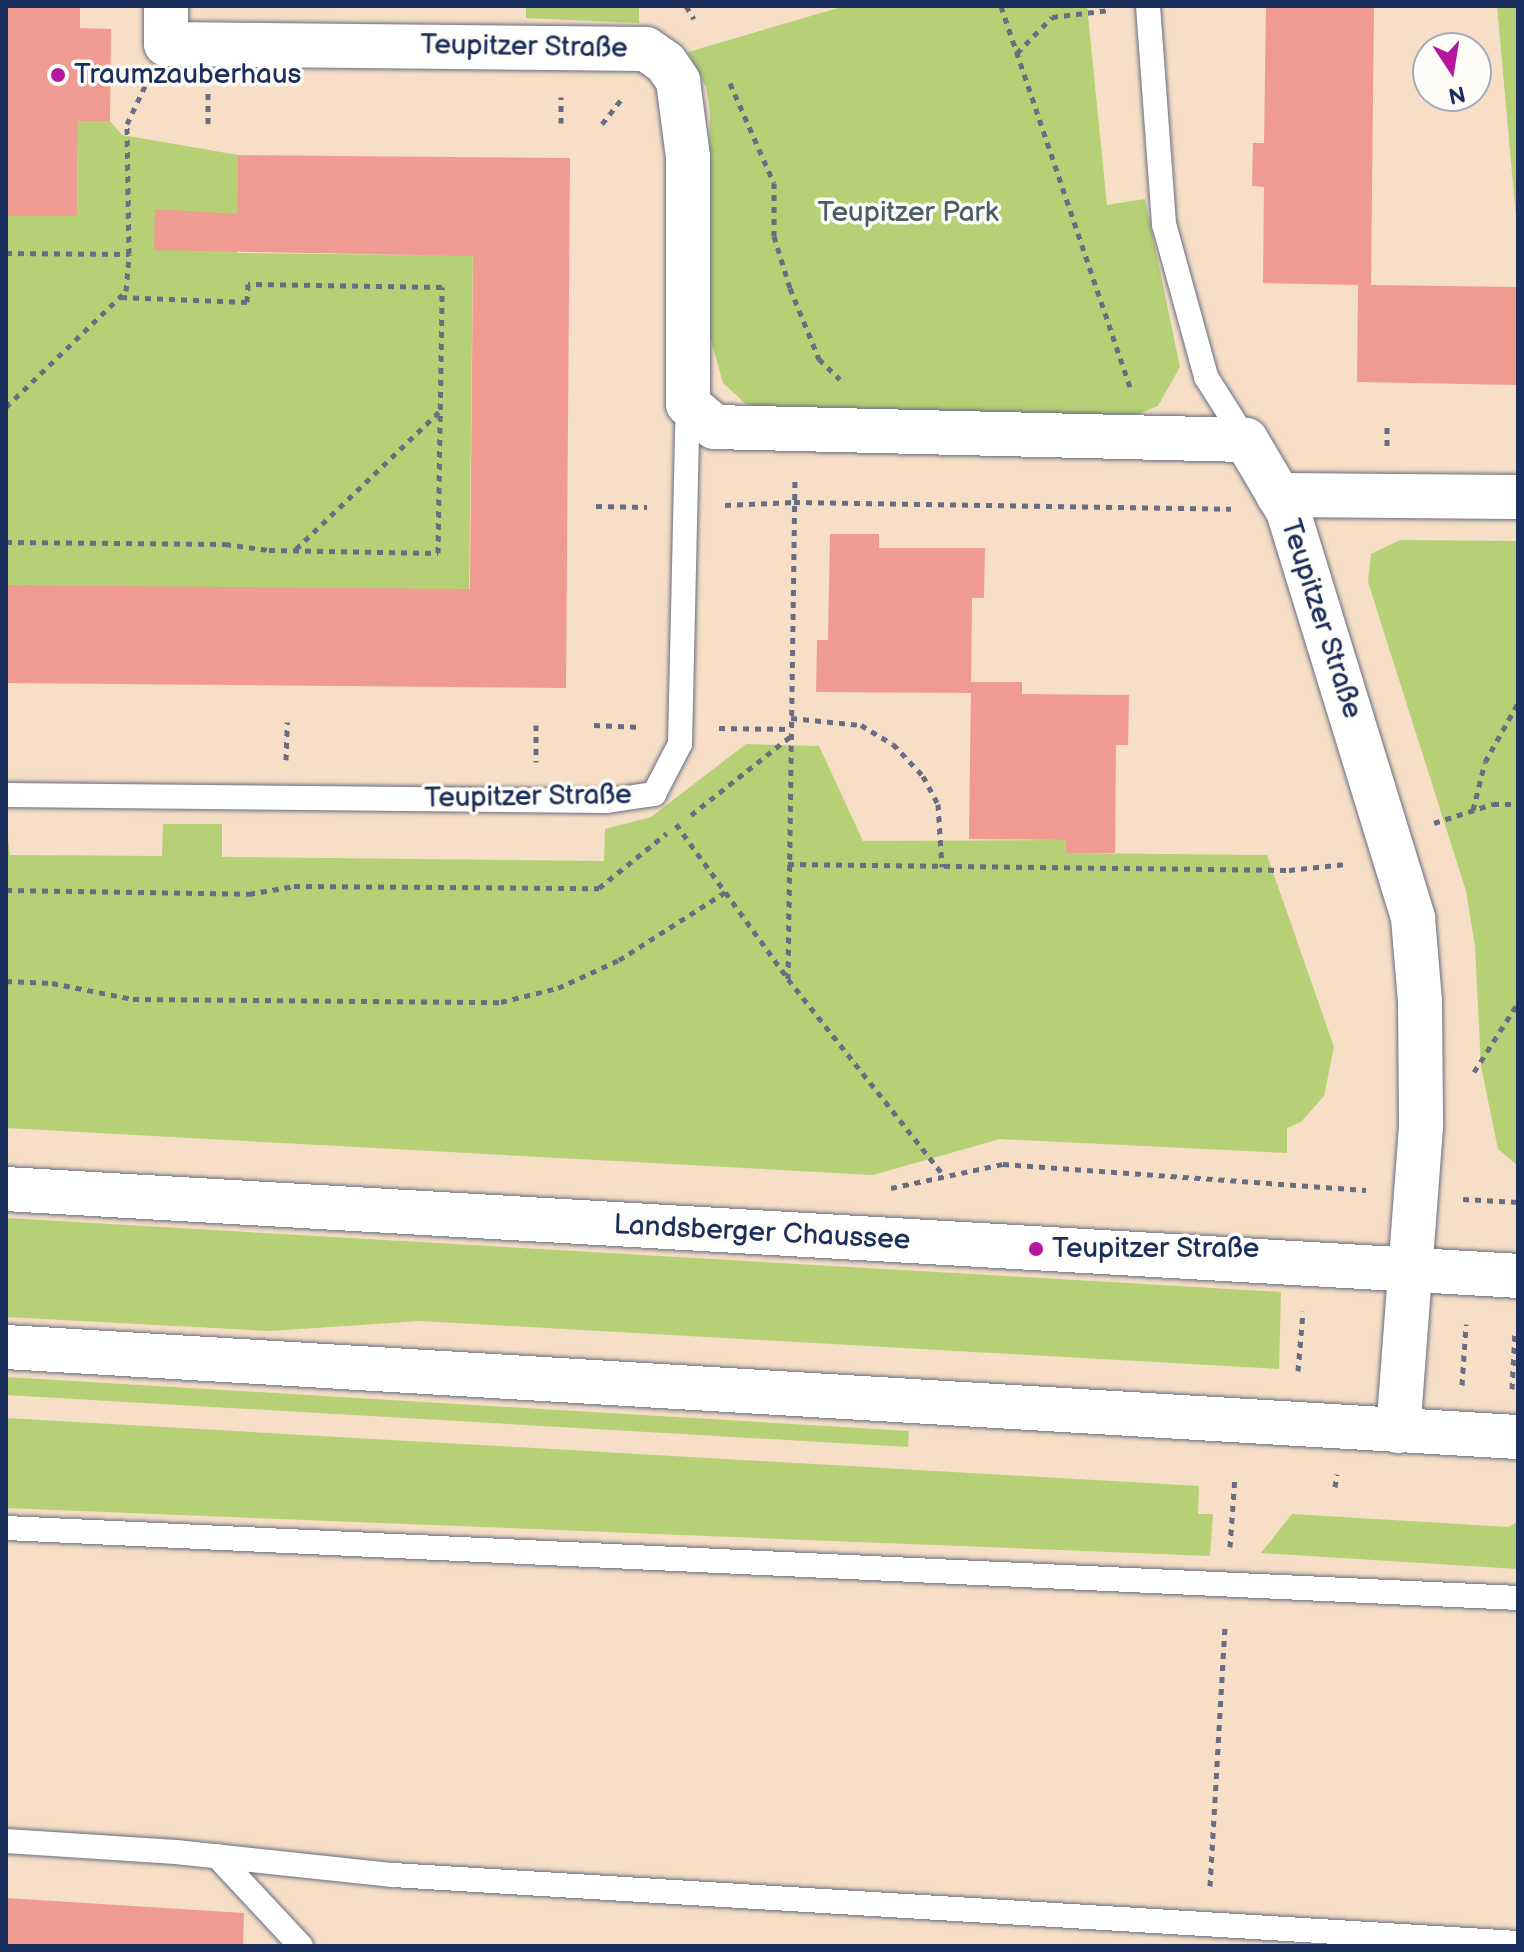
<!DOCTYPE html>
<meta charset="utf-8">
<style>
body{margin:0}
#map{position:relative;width:1524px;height:1952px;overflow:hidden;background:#f6dfc6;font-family:"Balsamiq Sans",sans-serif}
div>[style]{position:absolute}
.green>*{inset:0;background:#b5d075}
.building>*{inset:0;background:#ef9b91}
.path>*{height:5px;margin-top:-2.5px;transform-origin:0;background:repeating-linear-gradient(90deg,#686d82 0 6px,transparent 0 12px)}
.roads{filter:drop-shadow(0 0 2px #686d82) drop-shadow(0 0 2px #686d82)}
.lane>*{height:24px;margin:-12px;padding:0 12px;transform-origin:12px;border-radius:12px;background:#fff}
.street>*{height:44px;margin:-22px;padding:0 22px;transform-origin:22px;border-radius:22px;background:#fff}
.primary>*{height:44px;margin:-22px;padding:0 22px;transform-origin:22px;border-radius:22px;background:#fff}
.dots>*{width:22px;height:22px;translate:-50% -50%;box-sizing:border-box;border:4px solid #fdfcf7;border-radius:50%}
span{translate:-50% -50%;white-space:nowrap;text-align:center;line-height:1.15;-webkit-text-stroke:7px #fdfcf7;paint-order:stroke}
.street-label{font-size:28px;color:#1b2f5e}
.poi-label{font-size:28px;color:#1b2f5e}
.left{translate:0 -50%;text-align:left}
.park-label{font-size:28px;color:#495f65}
.frame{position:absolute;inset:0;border:8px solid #1b2f5e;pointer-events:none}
.north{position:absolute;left:1412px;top:32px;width:80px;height:80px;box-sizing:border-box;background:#fdfcf7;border:2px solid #a3aaba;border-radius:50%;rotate:168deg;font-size:22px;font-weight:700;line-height:32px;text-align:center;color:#1b2f5e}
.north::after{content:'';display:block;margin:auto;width:28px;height:36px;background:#b5179e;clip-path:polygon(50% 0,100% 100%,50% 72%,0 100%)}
</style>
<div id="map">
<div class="green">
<div style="clip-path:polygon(526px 6px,639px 6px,639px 23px,526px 18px)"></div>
<div style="clip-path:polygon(845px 6px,1087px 6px,1107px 205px,1145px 199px,1180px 367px,1158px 406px,1136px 415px,769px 409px,746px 404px,723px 383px,706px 322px,710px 112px,706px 87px,688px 52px)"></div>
<div style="clip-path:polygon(1497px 6px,1518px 6px,1518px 239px)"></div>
<div style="clip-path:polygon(78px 121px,110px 121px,122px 135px,238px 155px,237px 253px,428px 255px,473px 237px,469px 609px,6px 585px,6px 216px,77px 216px)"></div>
<div style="clip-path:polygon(1400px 540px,1518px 541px,1518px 1166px,1498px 1149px,1481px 1066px,1475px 946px,1466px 891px,1368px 582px,1371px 554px)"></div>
<div style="clip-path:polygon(746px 744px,819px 746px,863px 841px,1066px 840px,1066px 853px,1267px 855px,1334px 1047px,1324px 1096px,1301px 1122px,1287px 1128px,1287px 1153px,1000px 1139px,873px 1175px,6px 1128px,6px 821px,10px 855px,162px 856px,163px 824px,222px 824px,222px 857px,604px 861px,605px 829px,651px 817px)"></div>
<div style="clip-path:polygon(6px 1218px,1281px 1292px,1279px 1369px,421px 1321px,269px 1331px,6px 1317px)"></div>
<div style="clip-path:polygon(6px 1377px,909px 1431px,908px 1447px,6px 1395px)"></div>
<div style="clip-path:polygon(6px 1418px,1199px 1486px,1198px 1514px,1213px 1514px,1210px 1556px,6px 1508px)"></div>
<div style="clip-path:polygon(1292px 1514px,1509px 1527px,1518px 1521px,1518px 1569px,1261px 1553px)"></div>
</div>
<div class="building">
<div style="clip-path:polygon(6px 6px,80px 6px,80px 28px,111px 29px,110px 121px,78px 121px,77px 216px,6px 216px)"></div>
<div style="clip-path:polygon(1266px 6px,1374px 6px,1371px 285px,1518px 287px,1518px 385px,1357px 382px,1358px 285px,1263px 283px,1264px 187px,1252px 186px,1253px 143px,1264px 143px)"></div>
<div style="clip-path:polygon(238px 155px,570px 158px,566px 688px,6px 683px,6px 585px,470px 589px,473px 256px,154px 250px,155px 209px,237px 214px)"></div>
<div style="clip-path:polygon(830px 534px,879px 534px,879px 548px,985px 548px,984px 598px,972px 598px,971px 693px,816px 692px,817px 640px,828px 640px)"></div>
<div style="clip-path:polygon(971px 682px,1022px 682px,1022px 694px,1129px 695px,1128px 745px,1116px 745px,1115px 853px,1066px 853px,1066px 840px,969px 839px)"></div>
<div style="clip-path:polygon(6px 1898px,244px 1913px,243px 1946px,6px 1946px)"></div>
</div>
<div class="path">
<div style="left:686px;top:6px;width:15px;rotate:58deg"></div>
<div style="left:1001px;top:6px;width:402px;rotate:71.3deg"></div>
<div style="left:1017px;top:53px;width:50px;rotate:-45.8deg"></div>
<div style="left:1052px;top:17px;width:58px;rotate:-6.9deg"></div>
<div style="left:730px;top:83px;width:109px;rotate:66.3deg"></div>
<div style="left:774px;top:183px;width:53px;rotate:90deg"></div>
<div style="left:774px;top:236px;width:54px;rotate:72.9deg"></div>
<div style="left:790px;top:288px;width:77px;rotate:67.8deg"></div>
<div style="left:819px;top:359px;width:29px;rotate:44deg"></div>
<div style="left:561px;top:123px;width:26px;rotate:-90deg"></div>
<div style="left:208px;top:124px;width:31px;rotate:-90deg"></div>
<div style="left:602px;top:124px;width:34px;rotate:-52deg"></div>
<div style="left:6px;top:253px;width:123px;rotate:0.5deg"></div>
<div style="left:129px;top:254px;width:130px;rotate:-90.9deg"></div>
<div style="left:127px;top:124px;width:42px;rotate:-64.7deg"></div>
<div style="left:6px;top:407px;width:167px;rotate:-44deg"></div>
<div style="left:126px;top:291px;width:37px;rotate:-85deg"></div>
<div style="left:1387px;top:427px;width:19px;rotate:90deg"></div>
<div style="left:725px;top:505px;width:69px;rotate:-2.5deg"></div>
<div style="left:794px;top:502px;width:437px;rotate:0.9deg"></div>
<div style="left:596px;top:506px;width:51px;rotate:1.1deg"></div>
<div style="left:6px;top:542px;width:219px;rotate:0.5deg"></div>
<div style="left:225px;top:544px;width:44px;rotate:7.8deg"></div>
<div style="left:269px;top:550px;width:169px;rotate:1deg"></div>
<div style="left:438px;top:553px;width:266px;rotate:-89.1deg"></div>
<div style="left:442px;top:287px;width:194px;rotate:-179.1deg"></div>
<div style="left:248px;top:284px;width:18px;rotate:93deg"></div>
<div style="left:247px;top:302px;width:128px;rotate:-177.8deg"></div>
<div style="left:296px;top:549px;width:198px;rotate:-43.8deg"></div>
<div style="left:791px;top:718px;width:70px;rotate:5.7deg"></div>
<div style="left:861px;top:725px;width:37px;rotate:31deg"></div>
<div style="left:893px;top:744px;width:44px;rotate:46.8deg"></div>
<div style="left:923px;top:776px;width:32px;rotate:62deg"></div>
<div style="left:938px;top:804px;width:63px;rotate:86.4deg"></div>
<div style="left:536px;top:725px;width:37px;rotate:90deg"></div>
<div style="left:594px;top:725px;width:47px;rotate:2.4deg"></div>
<div style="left:719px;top:728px;width:71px;rotate:0.8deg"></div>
<div style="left:286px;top:760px;width:38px;rotate:-88deg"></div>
<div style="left:1473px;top:810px;width:49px;rotate:-76deg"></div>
<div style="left:1485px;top:762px;width:68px;rotate:-60.8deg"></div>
<div style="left:691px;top:815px;width:127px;rotate:-38.3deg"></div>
<div style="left:1434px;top:823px;width:62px;rotate:-17.9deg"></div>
<div style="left:1493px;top:804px;width:25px"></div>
<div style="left:676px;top:824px;width:191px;rotate:54.1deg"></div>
<div style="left:788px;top:979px;width:251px;rotate:51.6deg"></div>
<div style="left:788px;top:864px;width:501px;rotate:0.69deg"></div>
<div style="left:1289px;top:870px;width:57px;rotate:-6deg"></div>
<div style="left:6px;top:890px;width:243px;rotate:0.9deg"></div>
<div style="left:249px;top:894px;width:46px;rotate:-10.1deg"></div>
<div style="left:294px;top:886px;width:305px;rotate:0.4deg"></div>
<div style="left:599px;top:888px;width:87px;rotate:-39deg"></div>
<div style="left:788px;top:979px;width:503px;rotate:-89.2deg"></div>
<div style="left:6px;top:981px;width:46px;rotate:2.5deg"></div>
<div style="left:52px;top:983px;width:83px;rotate:11.2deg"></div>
<div style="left:133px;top:999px;width:368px;rotate:0.5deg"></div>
<div style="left:501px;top:1002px;width:59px;rotate:-13.8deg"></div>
<div style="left:558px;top:988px;width:67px;rotate:-24.7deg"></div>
<div style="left:619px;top:960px;width:128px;rotate:-32.6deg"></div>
<div style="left:1474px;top:1072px;width:82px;rotate:-57.5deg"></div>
<div style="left:891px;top:1188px;width:115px;rotate:-12.1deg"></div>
<div style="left:1003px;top:1164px;width:364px;rotate:4.1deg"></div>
<div style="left:1463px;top:1199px;width:55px;rotate:3.1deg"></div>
<div style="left:1298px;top:1371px;width:60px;rotate:-85.2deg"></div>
<div style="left:1462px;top:1385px;width:61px;rotate:-86.2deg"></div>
<div style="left:1512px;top:1389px;width:59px;rotate:-87.1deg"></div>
<div style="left:1335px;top:1487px;width:13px;rotate:-81deg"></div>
<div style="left:1230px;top:1547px;width:71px;rotate:-86deg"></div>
<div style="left:1210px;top:1886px;width:261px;rotate:-86.7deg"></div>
</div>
<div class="roads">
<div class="lane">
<div style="left:1148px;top:6px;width:219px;rotate:85.8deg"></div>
<div style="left:1164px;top:224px;width:159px;rotate:74.6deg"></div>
<div style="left:1206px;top:377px;width:75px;rotate:57.6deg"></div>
<div style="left:6px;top:795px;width:601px;rotate:0.57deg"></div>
<div style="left:607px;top:801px;width:48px;rotate:-8.5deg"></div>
<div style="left:654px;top:794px;width:56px;rotate:-62.5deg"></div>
<div style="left:680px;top:744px;width:340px;rotate:-88.7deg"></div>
<div style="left:6px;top:1528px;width:1514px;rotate:2.65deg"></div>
<div style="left:6px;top:1841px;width:170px;rotate:3.7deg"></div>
<div style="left:176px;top:1852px;width:218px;rotate:6.1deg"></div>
<div style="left:393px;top:1875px;width:1127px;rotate:3.46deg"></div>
<div style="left:217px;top:1856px;width:123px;rotate:47deg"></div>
</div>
<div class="street">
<div style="left:166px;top:6px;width:38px;rotate:90deg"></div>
<div style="left:166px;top:44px;width:480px;rotate:0.6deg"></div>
<div style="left:646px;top:49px;width:24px;rotate:35deg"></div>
<div style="left:666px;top:63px;width:22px;rotate:56deg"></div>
<div style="left:678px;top:81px;width:77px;rotate:82.5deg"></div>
<div style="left:688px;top:157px;width:247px;rotate:90deg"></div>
<div style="left:688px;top:404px;width:35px;rotate:41deg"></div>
<div style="left:714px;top:427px;width:532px;rotate:1.4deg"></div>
<div style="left:1246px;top:440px;width:82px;rotate:59.4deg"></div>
<div style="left:1288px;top:511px;width:426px;rotate:72.9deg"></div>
<div style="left:1413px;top:918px;width:84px;rotate:85.2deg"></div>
<div style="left:1420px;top:1002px;width:125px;rotate:89.5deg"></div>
<div style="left:1421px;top:1127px;width:305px;rotate:94.3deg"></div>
<div style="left:1278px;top:495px;width:240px;rotate:0.5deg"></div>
</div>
<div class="primary">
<div style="left:6px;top:1189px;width:1515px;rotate:3.29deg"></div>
<div style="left:6px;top:1347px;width:1515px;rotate:3.41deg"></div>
</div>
</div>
<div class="dots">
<div style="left:58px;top:75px;background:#b5179e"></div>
<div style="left:1036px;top:1249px;background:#b5179e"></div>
</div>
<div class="street-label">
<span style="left:524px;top:47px;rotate:1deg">Teupitzer Straße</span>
<span style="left:1321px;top:619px;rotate:72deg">Teupitzer Straße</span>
<span style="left:528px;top:797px;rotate:-1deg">Teupitzer Straße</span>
<span style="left:762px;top:1233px;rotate:3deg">Landsberger Chaussee</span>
</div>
<div class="poi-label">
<span class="left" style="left:74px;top:75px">Traumzauberhaus</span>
<span class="left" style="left:1052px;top:1249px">Teupitzer Straße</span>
</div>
<div class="park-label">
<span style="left:908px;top:213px">Teupitzer Park</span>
</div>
<div class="frame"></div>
<div class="north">N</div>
</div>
